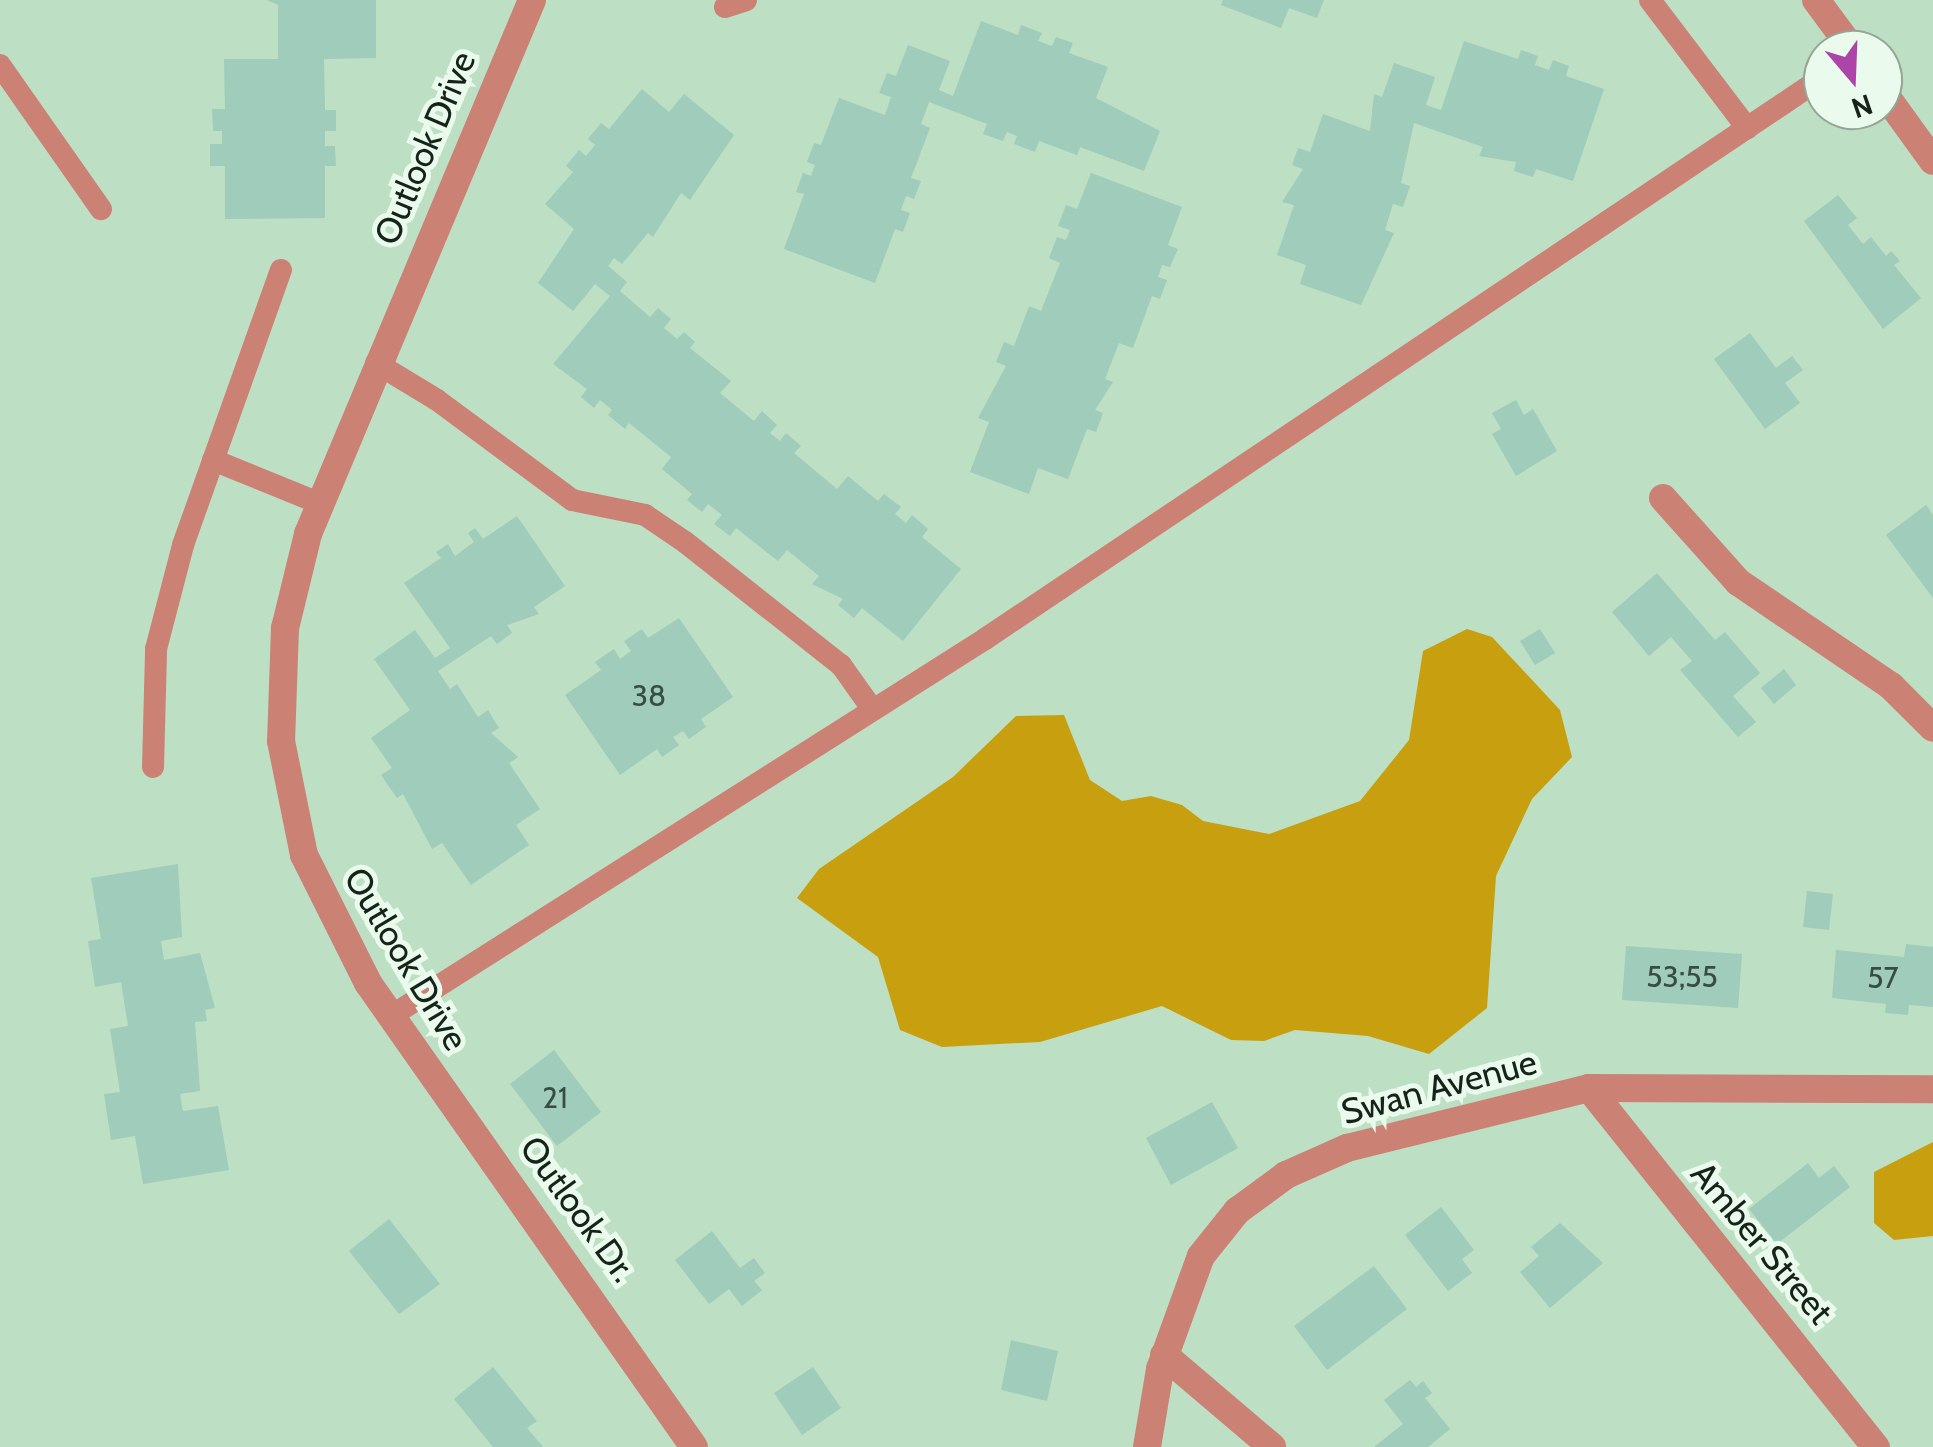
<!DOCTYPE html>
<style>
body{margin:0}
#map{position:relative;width:1933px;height:1447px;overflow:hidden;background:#bddfc3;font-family:Cabin,sans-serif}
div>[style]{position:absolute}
.green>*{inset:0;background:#c89f0e}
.building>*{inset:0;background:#9fccbb}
.service>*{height:22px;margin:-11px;padding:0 11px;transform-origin:11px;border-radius:11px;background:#cc8175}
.minor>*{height:28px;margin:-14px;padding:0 14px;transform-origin:14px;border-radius:14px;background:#cc8175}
span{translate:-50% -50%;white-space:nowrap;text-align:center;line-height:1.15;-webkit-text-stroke:10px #eafbed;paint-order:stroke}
.number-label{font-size:30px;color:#384d41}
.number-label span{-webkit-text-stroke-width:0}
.street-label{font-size:35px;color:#162318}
.north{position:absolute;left:1803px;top:30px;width:100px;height:100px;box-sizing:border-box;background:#eafbed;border:2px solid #95a598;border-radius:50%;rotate:161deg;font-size:28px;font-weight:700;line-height:40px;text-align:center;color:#162318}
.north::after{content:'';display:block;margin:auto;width:35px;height:45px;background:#ad45a8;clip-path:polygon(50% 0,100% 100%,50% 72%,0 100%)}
</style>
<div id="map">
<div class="green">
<div style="clip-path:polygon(1467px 629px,1492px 637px,1560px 710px,1572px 757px,1532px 799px,1496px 876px,1487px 1008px,1429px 1054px,1368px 1036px,1295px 1030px,1264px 1041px,1231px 1040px,1162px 1006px,1040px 1042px,942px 1047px,900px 1030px,878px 957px,797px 898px,819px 869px,953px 777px,1016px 716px,1064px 715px,1090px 780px,1122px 801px,1151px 796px,1182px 805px,1203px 821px,1269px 834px,1360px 801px,1409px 740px,1423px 651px)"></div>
<div style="clip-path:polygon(1933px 1142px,1933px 1236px,1894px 1240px,1874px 1223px,1874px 1172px)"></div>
</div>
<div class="building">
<div style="clip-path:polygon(267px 0,376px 0,376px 58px,324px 59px,325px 110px,336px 110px,336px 131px,325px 131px,325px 146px,335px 146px,336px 166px,325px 166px,325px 218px,225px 219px,225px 166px,210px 166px,210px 144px,222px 144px,222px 131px,213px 131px,212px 109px,225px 109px,224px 59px,278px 59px,278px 5px)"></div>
<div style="clip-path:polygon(1223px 0,1324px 0,1317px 18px,1289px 8px,1281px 28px,1221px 5px)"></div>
<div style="clip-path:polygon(981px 21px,1018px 35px,1021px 25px,1042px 33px,1038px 41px,1052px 46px,1056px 37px,1073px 43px,1069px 53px,1108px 67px,1096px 98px,1160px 131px,1144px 171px,1080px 147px,1077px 155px,1039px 141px,1035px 152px,1014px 144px,1017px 136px,1007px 132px,1003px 141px,983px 134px,987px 124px,929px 102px,921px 124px,930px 128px,911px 178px,921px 181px,914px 199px,906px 196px,901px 210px,910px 213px,903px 232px,895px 229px,875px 283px,784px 249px,804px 194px,796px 192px,803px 173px,811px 176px,815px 165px,807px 162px,814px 143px,821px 145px,839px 98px,885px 115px,891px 97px,879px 93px,887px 73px,896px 76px,908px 45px,950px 61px,939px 90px,953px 96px)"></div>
<div style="clip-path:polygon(1464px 41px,1518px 59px,1521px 50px,1538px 56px,1535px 65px,1549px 70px,1553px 60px,1569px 66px,1566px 76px,1604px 89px,1573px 181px,1536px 169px,1533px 177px,1514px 171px,1516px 162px,1479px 156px,1483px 147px,1414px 123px,1401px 183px,1410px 186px,1403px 207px,1393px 204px,1385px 230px,1394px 233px,1361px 305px,1300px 284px,1306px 265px,1277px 255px,1294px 205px,1282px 202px,1303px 169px,1292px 165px,1298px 148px,1310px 152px,1323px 114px,1370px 131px,1374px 94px,1382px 97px,1394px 63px,1435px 77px,1426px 105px,1441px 110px)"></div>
<div style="clip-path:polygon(642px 89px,669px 112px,684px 94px,734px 135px,690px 200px,681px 193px,653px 237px,648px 233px,622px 264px,614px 258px,608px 266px,627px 282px,620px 291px,650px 317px,658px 308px,671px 319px,664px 328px,677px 339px,684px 332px,695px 342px,690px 348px,731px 381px,720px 393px,754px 421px,762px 411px,777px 425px,770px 433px,780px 441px,786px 433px,801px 446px,794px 453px,837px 489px,848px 476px,878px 501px,884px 494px,901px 507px,895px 514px,906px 523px,912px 515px,928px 529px,922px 537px,961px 569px,903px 641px,862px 608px,854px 618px,838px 605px,843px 599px,812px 584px,819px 576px,787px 550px,778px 561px,736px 528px,730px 536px,714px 524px,722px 515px,708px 504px,702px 512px,687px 500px,692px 494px,662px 469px,671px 457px,629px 423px,625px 429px,608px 415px,612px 410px,600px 400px,594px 408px,581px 397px,587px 389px,553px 364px,610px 296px,595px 284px,573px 311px,538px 283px,574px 229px,545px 204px,573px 172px,566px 166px,579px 150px,586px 156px,595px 145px,588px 139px,601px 123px,609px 129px)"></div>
<div style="clip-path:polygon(1091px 173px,1182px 207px,1168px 245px,1178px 249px,1170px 267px,1162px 265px,1158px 277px,1167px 280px,1160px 299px,1152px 296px,1133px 348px,1119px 343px,1105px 379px,1113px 382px,1095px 410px,1103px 413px,1096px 432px,1087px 429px,1068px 479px,1038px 468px,1029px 494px,970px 472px,989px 422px,978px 418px,1006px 366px,996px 362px,1004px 342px,1014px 346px,1029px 306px,1041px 311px,1060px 263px,1049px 258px,1057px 237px,1066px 240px,1070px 230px,1058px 226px,1066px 205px,1077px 209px)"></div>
<div style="clip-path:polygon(1838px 195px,1857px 218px,1848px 225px,1863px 244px,1871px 237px,1886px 256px,1891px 251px,1900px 261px,1894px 265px,1921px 298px,1883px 329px,1804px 221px)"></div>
<div style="clip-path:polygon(1750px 333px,1776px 368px,1792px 356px,1803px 370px,1785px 383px,1800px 403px,1765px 429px,1714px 359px)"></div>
<div style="clip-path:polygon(1516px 400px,1524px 415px,1533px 409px,1557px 451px,1516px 476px,1492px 434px,1501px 429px,1492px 413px)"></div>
<div style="clip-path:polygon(1926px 505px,1933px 515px,1933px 598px,1886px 535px)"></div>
<div style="clip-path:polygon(517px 516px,565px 586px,534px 607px,539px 614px,507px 625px,512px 633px,497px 644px,491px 636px,438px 671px,450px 689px,457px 684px,478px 717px,488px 710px,499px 728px,491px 733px,518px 757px,509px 763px,540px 809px,516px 825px,529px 845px,471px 885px,442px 843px,432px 849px,403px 794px,397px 798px,381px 775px,392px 768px,371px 738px,410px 710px,374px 659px,415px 630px,435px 658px,450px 648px,404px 583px,441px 558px,436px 552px,448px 544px,455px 556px,474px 542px,468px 533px,475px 528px,483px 539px)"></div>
<div style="clip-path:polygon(1657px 573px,1715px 640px,1725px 632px,1760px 673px,1733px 696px,1756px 722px,1738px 737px,1680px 670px,1692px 661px,1671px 637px,1649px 656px,1612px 612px)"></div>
<div style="clip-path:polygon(679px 618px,733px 697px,701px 719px,706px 727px,689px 739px,683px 731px,673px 737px,679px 745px,662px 757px,657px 749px,620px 775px,565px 695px,601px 670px,595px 662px,614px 649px,620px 659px,631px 651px,624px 641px,642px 629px,648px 638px)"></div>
<div style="clip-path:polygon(1540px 629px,1555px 653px,1535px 665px,1520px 641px)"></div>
<div style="clip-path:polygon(1784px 669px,1796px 685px,1774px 704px,1761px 688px)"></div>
<div style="clip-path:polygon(178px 864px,182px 937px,161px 941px,164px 960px,200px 953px,215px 1008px,205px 1010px,207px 1021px,195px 1022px,200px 1091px,180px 1094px,183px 1111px,218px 1106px,229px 1170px,143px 1184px,135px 1136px,111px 1140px,104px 1094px,120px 1092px,110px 1029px,128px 1026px,121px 982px,95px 987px,88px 941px,101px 939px,91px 878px)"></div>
<div style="clip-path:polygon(1807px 891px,1833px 894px,1829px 930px,1803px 927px)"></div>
<div style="clip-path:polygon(1906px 944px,1933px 947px,1933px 1007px,1909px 1005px,1908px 1015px,1885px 1013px,1886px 1004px,1832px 998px,1836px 950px,1904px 957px)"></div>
<div style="clip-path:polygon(1626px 946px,1742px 954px,1738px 1008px,1622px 1000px)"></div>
<div style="clip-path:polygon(554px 1050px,601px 1112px,557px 1146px,510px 1084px)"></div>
<div style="clip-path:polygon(1212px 1102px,1238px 1148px,1171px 1185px,1146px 1138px)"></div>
<div style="clip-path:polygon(1808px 1163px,1819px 1178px,1834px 1166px,1850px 1187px,1777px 1244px,1749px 1209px)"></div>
<div style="clip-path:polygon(1441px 1207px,1474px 1250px,1462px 1259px,1472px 1273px,1448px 1291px,1405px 1235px)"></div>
<div style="clip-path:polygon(389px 1219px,440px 1284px,399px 1314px,349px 1251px)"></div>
<div style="clip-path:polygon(1560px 1223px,1603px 1263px,1550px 1308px,1520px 1272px,1539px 1256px,1531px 1247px)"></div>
<div style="clip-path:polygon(712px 1231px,740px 1268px,754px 1258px,765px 1273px,754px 1281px,762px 1290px,742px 1306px,729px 1289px,709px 1304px,675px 1260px)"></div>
<div style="clip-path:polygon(1374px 1266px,1407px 1309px,1327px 1370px,1294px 1326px)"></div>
<div style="clip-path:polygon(1011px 1340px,1058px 1351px,1047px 1401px,1001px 1390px)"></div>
<div style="clip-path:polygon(493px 1367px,537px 1421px,527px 1428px,543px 1447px,493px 1447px,454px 1399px)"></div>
<div style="clip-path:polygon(813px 1367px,841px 1408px,802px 1435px,774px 1393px)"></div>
<div style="clip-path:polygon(1410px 1380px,1416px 1387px,1423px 1381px,1432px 1393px,1425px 1398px,1450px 1429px,1428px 1447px,1374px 1447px,1403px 1424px,1384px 1400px)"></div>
</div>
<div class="service">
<div style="left:1650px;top:0;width:161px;rotate:52.8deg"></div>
<div style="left:725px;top:7px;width:22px;rotate:-18deg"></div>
<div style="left:0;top:65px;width:176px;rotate:55deg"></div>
<div style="left:376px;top:363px;width:71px;rotate:31.2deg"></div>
<div style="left:437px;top:400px;width:168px;rotate:36.5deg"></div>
<div style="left:572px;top:500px;width:75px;rotate:11.6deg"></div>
<div style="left:645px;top:515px;width:48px;rotate:34deg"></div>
<div style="left:685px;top:542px;width:199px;rotate:38.3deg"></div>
<div style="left:841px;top:665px;width:55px;rotate:54.6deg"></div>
<div style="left:213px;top:460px;width:114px;rotate:22.1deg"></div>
<div style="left:153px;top:767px;width:118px;rotate:-88.5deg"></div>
<div style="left:156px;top:649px;width:107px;rotate:-75.4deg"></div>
<div style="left:183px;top:545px;width:292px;rotate:-70.4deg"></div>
<div style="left:391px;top:1016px;width:704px;rotate:-32.4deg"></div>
<div style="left:985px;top:639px;width:1009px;rotate:-33.85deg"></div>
</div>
<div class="minor">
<div style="left:532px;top:0;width:579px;rotate:112.76deg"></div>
<div style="left:308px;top:534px;width:97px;rotate:103.7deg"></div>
<div style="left:285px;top:628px;width:113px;rotate:92deg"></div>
<div style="left:281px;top:741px;width:116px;rotate:78.6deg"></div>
<div style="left:304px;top:855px;width:143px;rotate:63.4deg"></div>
<div style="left:368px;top:983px;width:567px;rotate:54.91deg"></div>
<div style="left:1816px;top:0;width:62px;rotate:53.5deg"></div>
<div style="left:1883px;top:92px;width:85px;rotate:54.1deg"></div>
<div style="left:1663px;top:498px;width:113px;rotate:48.2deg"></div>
<div style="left:1738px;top:582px;width:185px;rotate:34.2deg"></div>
<div style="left:1891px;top:686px;width:59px;rotate:45deg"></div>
<div style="left:1589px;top:1088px;width:460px;rotate:51.4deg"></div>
<div style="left:1164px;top:1355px;width:142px;rotate:40.4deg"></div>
<div style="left:1147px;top:1447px;width:79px;rotate:-80.5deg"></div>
<div style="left:1160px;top:1369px;width:120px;rotate:-70.1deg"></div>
<div style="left:1201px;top:1256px;width:58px;rotate:-51.3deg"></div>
<div style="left:1237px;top:1211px;width:61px;rotate:-36.3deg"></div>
<div style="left:1286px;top:1175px;width:67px;rotate:-23.9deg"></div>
<div style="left:1347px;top:1148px;width:249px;rotate:-13.9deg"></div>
<div style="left:1589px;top:1088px;width:344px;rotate:0.2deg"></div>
</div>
<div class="number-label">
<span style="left:649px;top:696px">38</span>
<span style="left:1682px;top:977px">53;55</span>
<span style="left:1883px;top:978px">57</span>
<span style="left:555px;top:1098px">21</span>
</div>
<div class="street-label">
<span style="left:425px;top:148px;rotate:-67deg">Outlook Drive</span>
<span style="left:406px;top:959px;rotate:59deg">Outlook Drive</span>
<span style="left:1439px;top:1087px;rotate:-15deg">Swan Avenue</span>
<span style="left:578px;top:1209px;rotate:54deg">Outlook Dr.</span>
<span style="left:1762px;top:1243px;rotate:50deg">Amber Street</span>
</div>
<div class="north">N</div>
</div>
